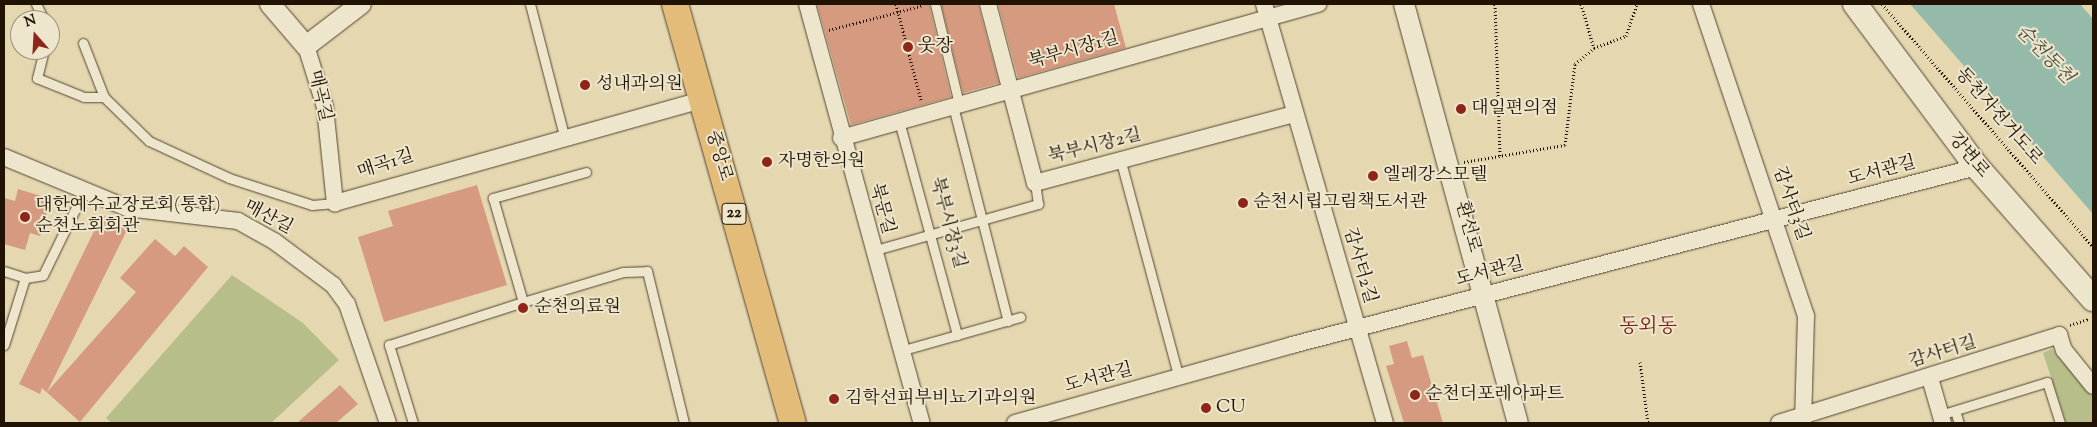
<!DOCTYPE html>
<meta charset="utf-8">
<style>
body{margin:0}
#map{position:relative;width:2097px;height:427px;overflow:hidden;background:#e5d8b1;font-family:"Sorts Mill Goudy","Noto Serif KR",serif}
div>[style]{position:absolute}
.green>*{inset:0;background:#b7be8a}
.water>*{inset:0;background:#96baa9}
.building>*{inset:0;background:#d59a80}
.path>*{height:3px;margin-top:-1.5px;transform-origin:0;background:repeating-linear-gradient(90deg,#211304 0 1px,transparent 0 3.5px)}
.roads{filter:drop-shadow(0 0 1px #52442f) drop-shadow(0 0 1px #52442f)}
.service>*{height:9px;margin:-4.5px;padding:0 4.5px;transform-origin:4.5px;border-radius:4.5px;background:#eee6cc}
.minor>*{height:16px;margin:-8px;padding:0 8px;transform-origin:8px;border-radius:8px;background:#eee6cc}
.tertiary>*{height:20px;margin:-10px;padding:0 10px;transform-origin:10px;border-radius:10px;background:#eee6cc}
.secondary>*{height:24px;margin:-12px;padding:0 12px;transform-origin:12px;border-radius:12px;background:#eee6cc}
.primary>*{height:26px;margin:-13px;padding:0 13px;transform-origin:13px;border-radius:13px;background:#e2bc78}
.dots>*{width:14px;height:14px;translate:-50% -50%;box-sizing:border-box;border:2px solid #eee6cc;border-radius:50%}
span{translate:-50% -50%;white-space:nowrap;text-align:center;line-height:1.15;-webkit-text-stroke:4px #eee6cc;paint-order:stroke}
.shield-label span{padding:1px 4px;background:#eee6cc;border:1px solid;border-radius:4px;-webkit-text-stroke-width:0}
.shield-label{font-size:16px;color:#211304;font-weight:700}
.poi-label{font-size:18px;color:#211304}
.left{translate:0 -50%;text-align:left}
.street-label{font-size:18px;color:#211304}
.water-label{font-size:19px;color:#4a4d3e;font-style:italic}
.quarter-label{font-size:20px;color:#7a1f14}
.frame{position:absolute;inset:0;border:5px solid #211304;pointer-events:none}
.north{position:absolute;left:10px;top:10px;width:50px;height:50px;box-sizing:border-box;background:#eee6cc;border:1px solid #9c927c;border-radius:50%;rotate:341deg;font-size:14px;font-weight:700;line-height:20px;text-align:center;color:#211304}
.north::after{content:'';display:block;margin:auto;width:18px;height:22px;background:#8f2418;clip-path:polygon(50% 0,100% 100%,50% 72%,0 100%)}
</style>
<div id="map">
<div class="green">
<div style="clip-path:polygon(232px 275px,303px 323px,339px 360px,271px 423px,112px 423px,106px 418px)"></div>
<div style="clip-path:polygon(2052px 349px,2093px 397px,2093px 423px,2066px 423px,2043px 353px)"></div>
</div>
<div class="water">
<div style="clip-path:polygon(1910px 4px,2080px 4px,2093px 19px,2093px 214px)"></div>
</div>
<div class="building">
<div style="clip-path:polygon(817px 4px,929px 4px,951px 97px,851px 125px)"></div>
<div style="clip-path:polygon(941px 4px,978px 4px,999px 83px,963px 93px)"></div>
<div style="clip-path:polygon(998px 4px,1114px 4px,1126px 48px,1018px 78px)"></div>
<div style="clip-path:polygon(477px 185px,507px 285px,384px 322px,358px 237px,393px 226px,388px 211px)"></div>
<div style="clip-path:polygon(18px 189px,51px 199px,40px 236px,30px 233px,25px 250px,4px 244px,4px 198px,15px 201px)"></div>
<div style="clip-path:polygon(102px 215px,128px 228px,47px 392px,136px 292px,120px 278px,155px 239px,175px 256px,184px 246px,208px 267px,80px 422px,42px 388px,40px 394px,19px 384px)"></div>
<div style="clip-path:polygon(1407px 341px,1412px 358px,1423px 355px,1443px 423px,1404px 423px,1386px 366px,1394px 364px,1389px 346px)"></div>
<div style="clip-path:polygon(340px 385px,358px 404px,336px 423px,297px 423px)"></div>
</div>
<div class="path">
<div style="left:896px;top:4px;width:99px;rotate:75.4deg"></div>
<div style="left:1495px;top:4px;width:152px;rotate:88.1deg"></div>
<div style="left:1581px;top:4px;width:46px;rotate:73.5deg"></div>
<div style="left:1882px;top:4px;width:322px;rotate:49deg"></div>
<div style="left:829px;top:30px;width:98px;rotate:-14.7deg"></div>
<div style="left:1464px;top:162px;width:102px;rotate:-9.6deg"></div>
<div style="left:1565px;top:145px;width:82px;rotate:-83deg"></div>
<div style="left:1575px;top:64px;width:25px;rotate:-40deg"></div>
<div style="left:1594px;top:48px;width:34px;rotate:-21deg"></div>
<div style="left:1626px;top:36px;width:34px;rotate:-71deg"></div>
<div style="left:2070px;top:325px;width:19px;rotate:-18deg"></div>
<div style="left:1640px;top:362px;width:62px;rotate:82.5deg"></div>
</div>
<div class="roads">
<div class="service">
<div style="left:36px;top:4px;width:18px;rotate:63deg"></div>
<div style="left:530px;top:4px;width:139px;rotate:75.5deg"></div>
<div style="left:935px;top:4px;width:103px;rotate:76.5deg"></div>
<div style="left:83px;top:43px;width:58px;rotate:68.7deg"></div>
<div style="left:104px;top:97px;width:63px;rotate:44.4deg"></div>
<div style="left:149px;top:141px;width:88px;rotate:24.8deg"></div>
<div style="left:229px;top:178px;width:87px;rotate:18deg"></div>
<div style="left:312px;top:205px;width:23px;rotate:-5deg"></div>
<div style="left:44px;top:50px;width:29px;rotate:104deg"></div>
<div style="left:37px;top:78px;width:51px;rotate:22deg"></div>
<div style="left:84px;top:97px;width:20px"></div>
<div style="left:953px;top:106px;width:222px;rotate:75.7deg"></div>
<div style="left:899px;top:121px;width:222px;rotate:74.8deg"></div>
<div style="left:1121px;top:162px;width:224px;rotate:75deg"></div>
<div style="left:586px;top:172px;width:97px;rotate:164.4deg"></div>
<div style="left:493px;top:198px;width:108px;rotate:73.9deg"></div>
<div style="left:523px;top:302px;width:104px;rotate:-16.7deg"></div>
<div style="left:623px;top:272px;width:24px;rotate:-2deg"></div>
<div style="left:647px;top:271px;width:156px;rotate:76.3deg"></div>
<div style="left:872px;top:251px;width:173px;rotate:-15.8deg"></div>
<div style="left:1038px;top:204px;width:21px;rotate:-98deg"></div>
<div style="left:4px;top:271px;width:22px;rotate:18deg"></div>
<div style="left:25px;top:278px;width:18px;rotate:-9deg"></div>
<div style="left:43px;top:275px;width:93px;rotate:-64deg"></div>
<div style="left:4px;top:345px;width:70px;rotate:-72.6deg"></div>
<div style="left:900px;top:351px;width:125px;rotate:-15.8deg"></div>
<div style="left:1955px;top:411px;width:13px;rotate:72deg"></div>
<div style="left:1940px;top:415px;width:112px;rotate:-17.1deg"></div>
<div style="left:2047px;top:382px;width:43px;rotate:72.4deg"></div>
<div style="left:413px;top:423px;width:82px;rotate:-107.1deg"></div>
<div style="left:389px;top:345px;width:141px;rotate:-17.8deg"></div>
</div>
<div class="minor">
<div style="left:807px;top:4px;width:434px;rotate:74.7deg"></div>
<div style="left:988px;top:4px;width:185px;rotate:75.3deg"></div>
<div style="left:1035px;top:183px;width:269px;rotate:-14.9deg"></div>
<div style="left:1264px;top:4px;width:436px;rotate:73.9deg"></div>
<div style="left:1701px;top:4px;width:329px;rotate:71.4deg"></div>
<div style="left:1806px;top:316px;width:107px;rotate:91.6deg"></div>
<div style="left:306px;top:46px;width:64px;rotate:72.7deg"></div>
<div style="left:325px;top:107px;width:97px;rotate:84.1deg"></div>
<div style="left:335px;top:203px;width:381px;rotate:-15.7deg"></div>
<div style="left:841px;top:138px;width:496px;rotate:-15.7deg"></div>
<div style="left:4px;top:157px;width:133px;rotate:22.5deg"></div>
<div style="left:127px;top:208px;width:112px;rotate:6.7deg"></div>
<div style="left:238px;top:221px;width:41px;rotate:29.1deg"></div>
<div style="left:274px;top:241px;width:74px;rotate:36.7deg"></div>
<div style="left:333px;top:285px;width:24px;rotate:54deg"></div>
<div style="left:347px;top:304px;width:126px;rotate:71deg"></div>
<div style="left:1930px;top:378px;width:47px;rotate:73.9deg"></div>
<div style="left:1015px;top:423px;width:288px;rotate:-15.7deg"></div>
<div style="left:1292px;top:345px;width:708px;rotate:-14.57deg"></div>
<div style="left:1779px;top:423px;width:294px;rotate:-17.4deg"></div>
<div style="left:2059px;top:335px;width:16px;rotate:72deg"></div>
<div style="left:2064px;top:350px;width:46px;rotate:51.1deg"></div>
</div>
<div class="tertiary">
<div style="left:270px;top:4px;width:55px;rotate:49.4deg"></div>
<div style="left:306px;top:46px;width:69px;rotate:-37.4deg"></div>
<div style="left:1404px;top:4px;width:434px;rotate:74.8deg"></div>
</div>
<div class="secondary">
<div style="left:1855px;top:4px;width:204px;rotate:53.2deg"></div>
<div style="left:1977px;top:167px;width:176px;rotate:48.7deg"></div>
</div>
<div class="primary">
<div style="left:675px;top:4px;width:435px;rotate:74.3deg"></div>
</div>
</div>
<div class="dots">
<div style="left:908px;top:47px;background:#8f2418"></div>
<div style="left:585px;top:85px;background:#8f2418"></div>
<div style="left:1461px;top:109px;background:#8f2418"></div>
<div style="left:767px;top:162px;background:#8f2418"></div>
<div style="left:1373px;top:176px;background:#8f2418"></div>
<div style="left:1243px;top:203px;background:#8f2418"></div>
<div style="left:25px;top:217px;background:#8f2418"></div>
<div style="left:523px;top:308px;background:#8f2418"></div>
<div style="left:1415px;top:395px;background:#8f2418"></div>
<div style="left:834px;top:399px;background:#8f2418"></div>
<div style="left:1206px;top:408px;background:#8f2418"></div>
</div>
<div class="shield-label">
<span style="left:734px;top:214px">22</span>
</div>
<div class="poi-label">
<span class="left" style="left:918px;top:47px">웃장</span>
<span class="left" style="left:596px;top:85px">성내과의원</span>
<span class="left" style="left:1471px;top:109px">대일편의점</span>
<span class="left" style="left:778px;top:162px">자명한의원</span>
<span class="left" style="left:1383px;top:176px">엘레강스모텔</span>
<span class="left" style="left:1253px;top:203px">순천시립그림책도서관</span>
<span class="left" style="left:35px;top:217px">대한예수교장로회(통합)<br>순천노회회관</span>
<span class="left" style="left:534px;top:308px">순천의료원</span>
<span class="left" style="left:1425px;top:395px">순천더포레아파트</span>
<span class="left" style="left:845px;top:399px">김학선피부비뇨기과의원</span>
<span class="left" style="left:1216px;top:408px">CU</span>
</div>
<div class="street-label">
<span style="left:1074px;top:51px;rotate:-16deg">북부시장1길</span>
<span style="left:319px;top:96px;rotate:77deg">매곡길</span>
<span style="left:1998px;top:117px;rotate:49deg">동천자전거도로</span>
<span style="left:1095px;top:147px;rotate:-14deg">북부시장2길</span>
<span style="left:718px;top:156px;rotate:74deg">중앙로</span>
<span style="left:1968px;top:156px;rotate:50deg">강변로</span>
<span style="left:386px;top:165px;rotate:-18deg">매곡1길</span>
<span style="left:1882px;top:172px;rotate:-15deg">도서관길</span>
<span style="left:1790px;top:204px;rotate:71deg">감사터3길</span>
<span style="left:881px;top:209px;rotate:75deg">북문길</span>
<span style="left:268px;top:218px;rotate:28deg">매산길</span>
<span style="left:947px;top:223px;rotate:75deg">북부시장3길</span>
<span style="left:1467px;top:227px;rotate:75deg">환선로</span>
<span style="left:1359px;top:266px;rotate:74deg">감사터2길</span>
<span style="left:1490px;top:273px;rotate:-14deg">도서관길</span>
<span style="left:1943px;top:353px;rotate:-17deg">감사터길</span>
<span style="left:1099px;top:379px;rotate:-15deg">도서관길</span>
</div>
<div class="water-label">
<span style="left:2044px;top:55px;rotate:46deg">순천동천</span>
</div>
<div class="quarter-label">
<span style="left:1648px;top:327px">동외동</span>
</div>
<div class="frame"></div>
<div class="north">N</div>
</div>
